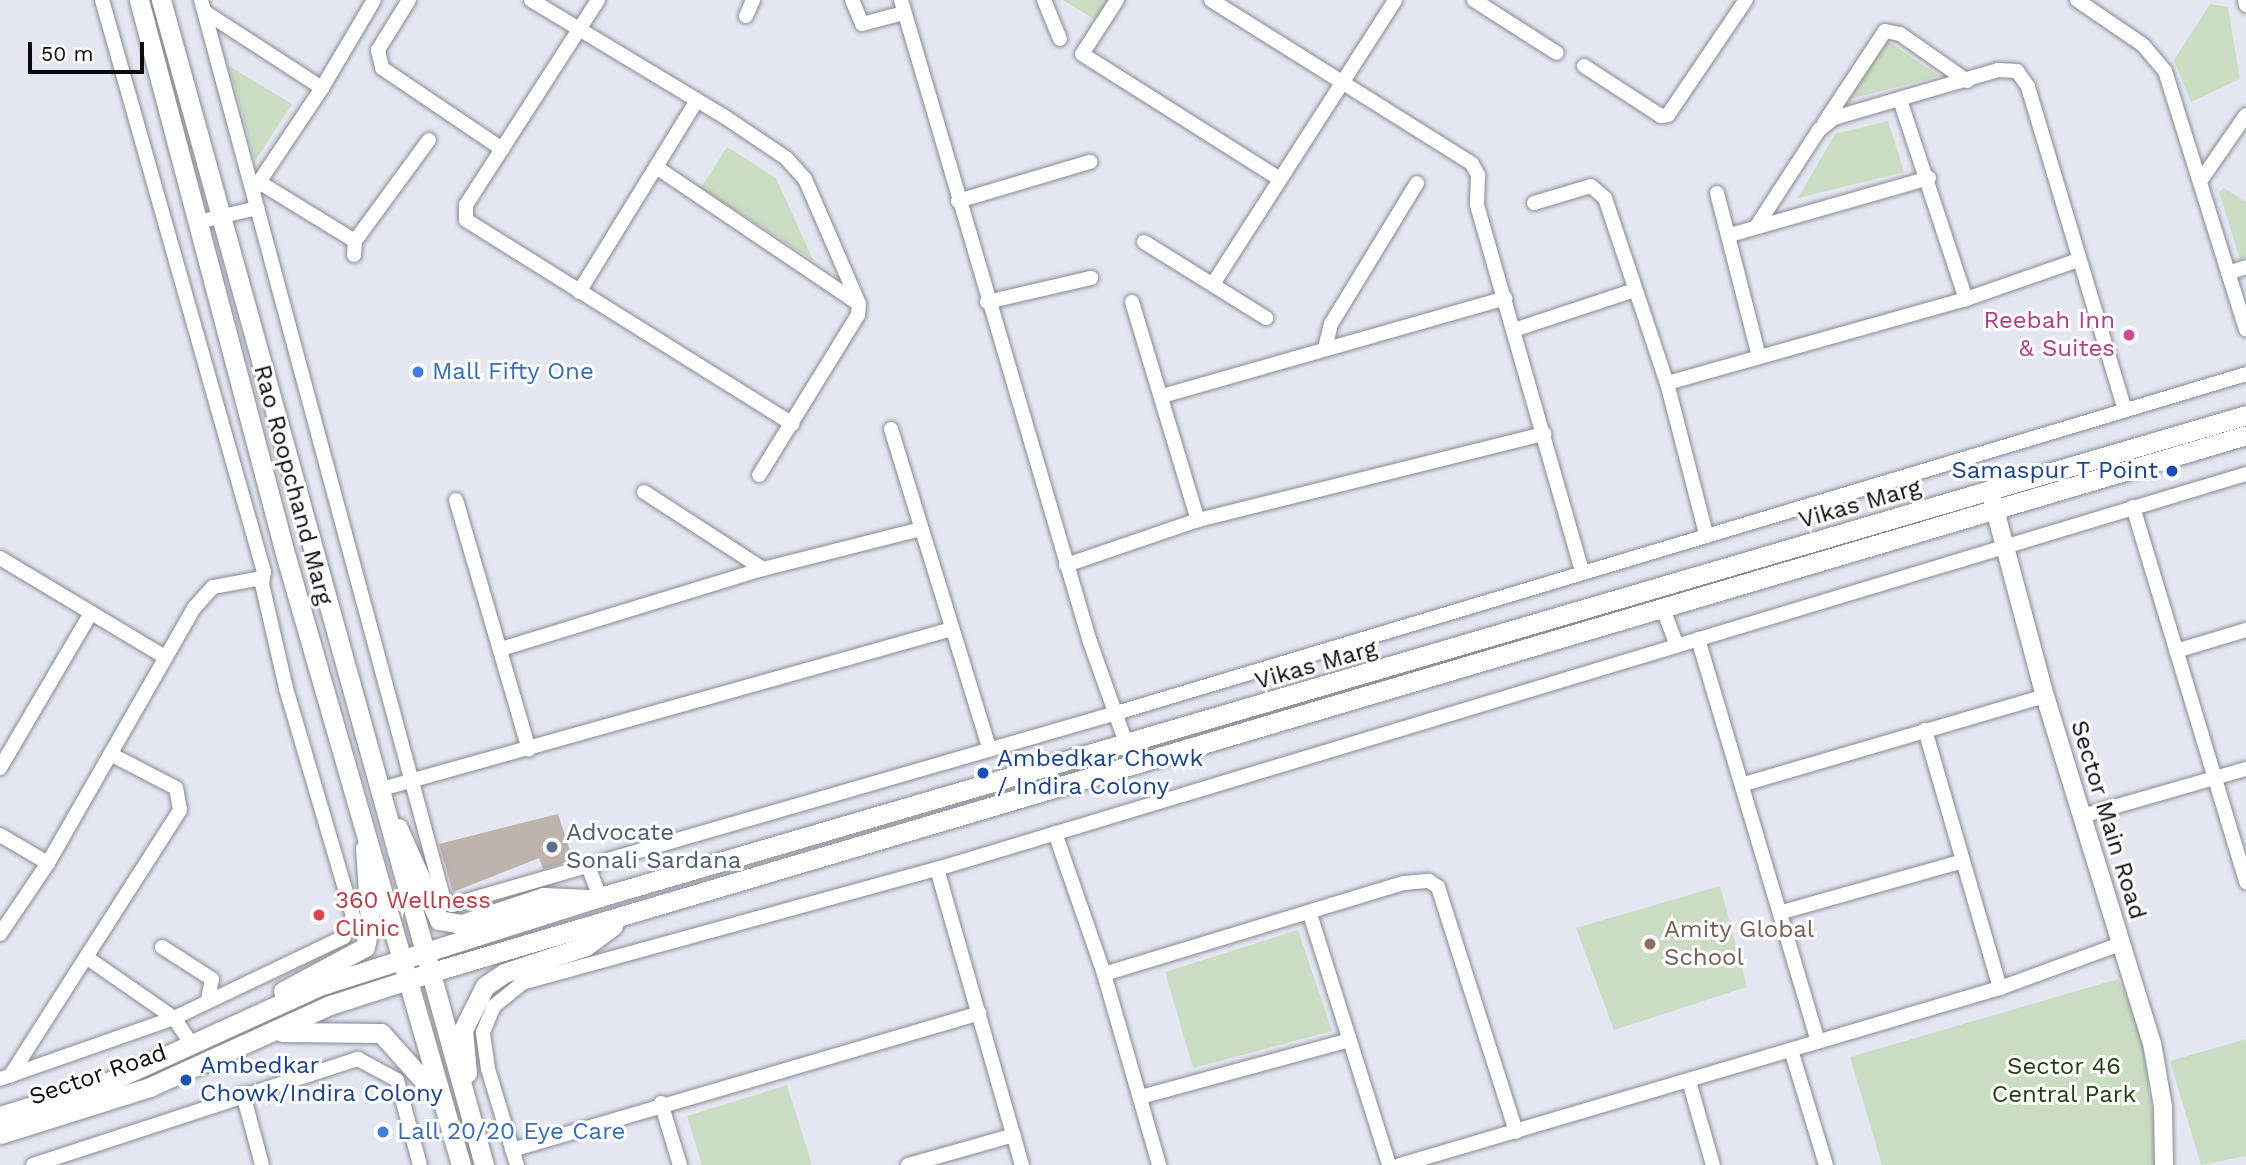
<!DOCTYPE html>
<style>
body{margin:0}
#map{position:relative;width:2246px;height:1165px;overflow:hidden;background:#e4e7f2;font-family:"Work Sans",sans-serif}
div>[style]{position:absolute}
.green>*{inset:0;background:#caddc2}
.building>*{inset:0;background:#beb3ac}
.roads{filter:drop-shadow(0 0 2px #868993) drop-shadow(0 0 2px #868993)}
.minor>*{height:14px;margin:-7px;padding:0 7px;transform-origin:7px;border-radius:7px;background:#fff}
.tertiary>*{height:18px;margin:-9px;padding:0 9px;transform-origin:9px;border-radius:9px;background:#fff}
.secondary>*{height:19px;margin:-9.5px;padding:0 9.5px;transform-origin:9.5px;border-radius:9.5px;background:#fff}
.dots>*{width:19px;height:19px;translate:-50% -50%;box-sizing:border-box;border:4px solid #fff;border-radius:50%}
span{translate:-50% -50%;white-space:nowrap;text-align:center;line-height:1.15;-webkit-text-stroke:6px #fff;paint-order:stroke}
.hotel-label{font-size:24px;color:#b23c85}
.right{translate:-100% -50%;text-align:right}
.shop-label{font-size:24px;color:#366cbe}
.left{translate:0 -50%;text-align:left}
.transit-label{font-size:24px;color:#164399}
.street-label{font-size:24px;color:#0b0c0f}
.service-label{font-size:24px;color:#4e5e75}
.health-label{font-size:24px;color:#be3a42}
.education-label{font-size:24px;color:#785e54}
.park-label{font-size:24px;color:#21410e}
.scale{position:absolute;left:28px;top:42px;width:116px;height:32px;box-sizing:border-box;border:4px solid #0b0c0f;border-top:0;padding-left:9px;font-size:21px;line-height:24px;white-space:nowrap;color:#0b0c0f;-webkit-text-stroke:5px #fff;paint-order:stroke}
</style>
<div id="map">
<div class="green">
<div style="clip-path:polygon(1063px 0,1113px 0,1099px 22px)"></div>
<div style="clip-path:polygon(2210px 4px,2228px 7px,2240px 79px,2191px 102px,2174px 60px)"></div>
<div style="clip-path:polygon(1888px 41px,1939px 76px,1847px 100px)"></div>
<div style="clip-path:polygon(229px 66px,292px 104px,255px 161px)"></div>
<div style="clip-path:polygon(1888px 121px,1904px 172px,1798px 198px,1835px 134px)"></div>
<div style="clip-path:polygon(727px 147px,776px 178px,813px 260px,701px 188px)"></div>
<div style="clip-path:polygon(2224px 188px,2246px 202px,2246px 256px,2240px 259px,2219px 192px)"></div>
<div style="clip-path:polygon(1720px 886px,1747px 987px,1614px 1030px,1576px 928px)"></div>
<div style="clip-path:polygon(1298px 930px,1332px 1031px,1193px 1068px,1165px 972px)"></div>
<div style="clip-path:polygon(2118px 979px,2140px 1024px,2159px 1165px,1882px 1165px,1850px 1057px)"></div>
<div style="clip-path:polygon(2246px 1039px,2246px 1156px,2201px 1165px,2170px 1061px)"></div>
<div style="clip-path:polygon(787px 1085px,812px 1165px,702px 1165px,687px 1116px)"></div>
</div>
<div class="building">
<div style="clip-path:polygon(558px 814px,573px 860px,543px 869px,539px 858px,453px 892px,439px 844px)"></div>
</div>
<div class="roads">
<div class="minor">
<div style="left:201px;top:0;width:929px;rotate:74.9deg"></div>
<div style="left:443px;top:897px;width:12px;rotate:42deg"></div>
<div style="left:452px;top:905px;width:688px;rotate:-16.12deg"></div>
<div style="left:1113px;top:714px;width:1183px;rotate:-16.7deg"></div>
<div style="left:409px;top:0;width:59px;rotate:121.8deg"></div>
<div style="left:378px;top:50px;width:18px;rotate:77deg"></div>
<div style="left:382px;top:68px;width:145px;rotate:34deg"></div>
<div style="left:531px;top:0;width:227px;rotate:31.1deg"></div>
<div style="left:725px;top:117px;width:73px;rotate:33.9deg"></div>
<div style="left:786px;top:158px;width:28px;rotate:48deg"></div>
<div style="left:805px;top:179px;width:136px;rotate:66.6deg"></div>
<div style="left:859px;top:304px;width:11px;rotate:95deg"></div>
<div style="left:858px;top:315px;width:188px;rotate:121.7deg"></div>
<div style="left:598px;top:0;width:244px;rotate:122.8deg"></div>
<div style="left:466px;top:205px;width:15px;rotate:90deg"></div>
<div style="left:466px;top:220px;width:385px;rotate:32deg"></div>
<div style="left:852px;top:0;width:26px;rotate:67deg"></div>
<div style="left:862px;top:24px;width:43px;rotate:-14.7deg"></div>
<div style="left:901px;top:0;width:669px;rotate:73.6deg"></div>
<div style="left:1090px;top:642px;width:128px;rotate:70.4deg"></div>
<div style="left:1044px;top:0;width:42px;rotate:67.7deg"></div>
<div style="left:1117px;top:0;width:64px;rotate:122.9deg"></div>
<div style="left:1082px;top:54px;width:234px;rotate:32.3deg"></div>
<div style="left:1211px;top:0;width:308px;rotate:32.1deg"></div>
<div style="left:1472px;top:164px;width:13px;rotate:61deg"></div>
<div style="left:1478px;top:175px;width:30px;rotate:92deg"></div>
<div style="left:1477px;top:205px;width:381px;rotate:74deg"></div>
<div style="left:1474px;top:0;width:98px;rotate:32.6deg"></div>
<div style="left:2077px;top:0;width:80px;rotate:34.3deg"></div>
<div style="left:2143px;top:45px;width:34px;rotate:50deg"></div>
<div style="left:2165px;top:71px;width:271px;rotate:72.6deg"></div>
<div style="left:2245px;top:0;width:5px;rotate:79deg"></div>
<div style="left:205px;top:12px;width:140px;rotate:33deg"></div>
<div style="left:322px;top:88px;width:124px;rotate:123.8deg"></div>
<div style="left:746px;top:16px;width:17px;rotate:-66deg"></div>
<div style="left:1584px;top:66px;width:92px;rotate:33deg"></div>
<div style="left:1661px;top:116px;width:7px;rotate:-8deg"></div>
<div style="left:1668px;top:115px;width:139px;rotate:-55.9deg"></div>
<div style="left:322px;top:88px;width:102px;rotate:-59.4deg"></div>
<div style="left:1900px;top:100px;width:210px;rotate:71.7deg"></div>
<div style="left:1824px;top:123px;width:110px;rotate:-56.5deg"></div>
<div style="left:1885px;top:31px;width:15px;rotate:11deg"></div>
<div style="left:1900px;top:34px;width:82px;rotate:35deg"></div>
<div style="left:656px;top:167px;width:244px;rotate:34deg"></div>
<div style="left:2201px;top:180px;width:79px;rotate:-55.3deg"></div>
<div style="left:259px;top:182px;width:113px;rotate:31.6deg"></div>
<div style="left:1717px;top:193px;width:169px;rotate:75.6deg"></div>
<div style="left:958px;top:201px;width:138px;rotate:-16.5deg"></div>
<div style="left:1534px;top:203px;width:59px;rotate:-16.6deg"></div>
<div style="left:1591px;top:186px;width:18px;rotate:41deg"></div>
<div style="left:1605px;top:198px;width:195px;rotate:71.5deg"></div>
<div style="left:1667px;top:383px;width:156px;rotate:75.5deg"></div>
<div style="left:198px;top:222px;width:61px;rotate:-13.3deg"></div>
<div style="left:1756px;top:227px;width:116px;rotate:-57deg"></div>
<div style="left:1819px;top:130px;width:19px;rotate:-39deg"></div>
<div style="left:1834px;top:118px;width:171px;rotate:-16.3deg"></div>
<div style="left:1998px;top:70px;width:19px;rotate:3deg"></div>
<div style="left:2017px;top:71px;width:19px;rotate:55deg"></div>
<div style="left:2028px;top:87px;width:337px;rotate:73.3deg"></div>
<div style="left:1730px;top:235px;width:207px;rotate:-16deg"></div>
<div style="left:1144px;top:242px;width:144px;rotate:31.9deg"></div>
<div style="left:354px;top:255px;width:14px;rotate:-86deg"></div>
<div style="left:355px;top:241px;width:125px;rotate:-53.8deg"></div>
<div style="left:2228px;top:273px;width:19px;rotate:-18deg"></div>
<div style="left:1213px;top:284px;width:337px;rotate:-57.3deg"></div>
<div style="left:579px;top:292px;width:225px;rotate:-58.4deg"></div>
<div style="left:987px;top:302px;width:107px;rotate:-13deg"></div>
<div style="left:1132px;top:302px;width:228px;rotate:73.2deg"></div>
<div style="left:1514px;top:330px;width:127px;rotate:-18.3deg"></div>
<div style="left:1325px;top:348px;width:25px;rotate:-76deg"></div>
<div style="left:1331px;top:324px;width:165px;rotate:-58.6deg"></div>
<div style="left:1667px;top:383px;width:311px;rotate:-15.7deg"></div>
<div style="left:1966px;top:299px;width:119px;rotate:-19.2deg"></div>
<div style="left:1162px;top:396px;width:357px;rotate:-15.9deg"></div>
<div style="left:891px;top:429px;width:333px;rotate:72.9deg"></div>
<div style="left:644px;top:492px;width:142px;rotate:32.9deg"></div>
<div style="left:456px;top:500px;width:260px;rotate:73.7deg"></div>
<div style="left:2133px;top:507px;width:392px;rotate:73.2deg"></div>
<div style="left:0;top:558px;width:190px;rotate:31deg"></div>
<div style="left:1066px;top:565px;width:139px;rotate:-18.8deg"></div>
<div style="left:1198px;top:520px;width:357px;rotate:-14deg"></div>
<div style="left:1663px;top:609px;width:39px;rotate:69deg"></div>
<div style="left:1698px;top:639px;width:420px;rotate:73.4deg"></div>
<div style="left:501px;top:649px;width:274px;rotate:-17deg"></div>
<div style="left:763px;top:569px;width:163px;rotate:-14.2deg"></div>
<div style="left:2176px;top:651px;width:73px;rotate:-16.7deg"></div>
<div style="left:1925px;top:730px;width:269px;rotate:73.8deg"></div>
<div style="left:0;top:768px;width:180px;rotate:-59.6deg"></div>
<div style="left:1744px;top:784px;width:314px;rotate:-16.3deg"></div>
<div style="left:378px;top:790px;width:596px;rotate:-15.67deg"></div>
<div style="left:2082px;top:816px;width:171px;rotate:-16deg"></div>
<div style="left:1055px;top:833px;width:149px;rotate:70.8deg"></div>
<div style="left:1104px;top:974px;width:199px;rotate:73.9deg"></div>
<div style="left:0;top:835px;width:56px;rotate:30.3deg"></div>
<div style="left:588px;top:866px;width:33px;rotate:69deg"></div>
<div style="left:937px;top:869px;width:308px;rotate:74deg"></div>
<div style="left:1782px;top:912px;width:188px;rotate:-15.7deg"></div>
<div style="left:1310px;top:914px;width:263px;rotate:72.5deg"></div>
<div style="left:0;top:934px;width:86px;rotate:-55.9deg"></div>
<div style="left:48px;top:863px;width:294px;rotate:-60.2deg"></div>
<div style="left:194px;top:608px;width:28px;rotate:-48deg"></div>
<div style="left:213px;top:587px;width:50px;rotate:-10.4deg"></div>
<div style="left:162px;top:947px;width:59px;rotate:32.6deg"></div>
<div style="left:212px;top:979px;width:21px;rotate:101deg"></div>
<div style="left:86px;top:957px;width:107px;rotate:34.7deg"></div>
<div style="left:174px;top:1018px;width:34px;rotate:56deg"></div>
<div style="left:1104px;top:974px;width:313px;rotate:-16.9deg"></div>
<div style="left:1404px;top:883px;width:25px;rotate:-5deg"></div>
<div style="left:1429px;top:881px;width:11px;rotate:34deg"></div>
<div style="left:1438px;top:887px;width:257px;rotate:72.3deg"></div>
<div style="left:1791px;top:1050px;width:120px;rotate:73.1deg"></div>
<div style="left:10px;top:1076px;width:316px;rotate:-57.4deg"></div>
<div style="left:180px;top:810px;width:22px;rotate:-100deg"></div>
<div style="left:176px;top:788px;width:74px;rotate:-152.7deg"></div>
<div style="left:0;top:1079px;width:184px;rotate:-19.3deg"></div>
<div style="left:174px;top:1018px;width:188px;rotate:-25.5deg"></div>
<div style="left:344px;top:937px;width:23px;rotate:-67deg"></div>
<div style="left:353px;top:916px;width:238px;rotate:-106.4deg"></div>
<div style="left:286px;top:688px;width:107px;rotate:-103deg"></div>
<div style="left:262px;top:584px;width:12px;rotate:-81deg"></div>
<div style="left:264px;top:572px;width:594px;rotate:-105.81deg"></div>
<div style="left:1689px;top:1081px;width:87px;rotate:74.1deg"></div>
<div style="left:243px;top:1094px;width:73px;rotate:75deg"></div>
<div style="left:1141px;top:1097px;width:216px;rotate:-15.3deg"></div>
<div style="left:661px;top:1103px;width:65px;rotate:73deg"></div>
<div style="left:512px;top:1150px;width:487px;rotate:-16.3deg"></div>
<div style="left:33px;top:1165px;width:342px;rotate:-18.1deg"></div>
<div style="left:358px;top:1059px;width:44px;rotate:28.3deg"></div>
<div style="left:397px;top:1080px;width:88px;rotate:74.9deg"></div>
<div style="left:517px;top:1165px;width:100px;rotate:-106.8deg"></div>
<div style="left:488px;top:1069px;width:37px;rotate:-98deg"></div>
<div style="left:483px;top:1032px;width:28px;rotate:-67deg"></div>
<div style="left:494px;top:1006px;width:36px;rotate:-39deg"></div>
<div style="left:522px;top:983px;width:430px;rotate:-15.4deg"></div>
<div style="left:937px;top:869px;width:1367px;rotate:-16.79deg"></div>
<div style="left:908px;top:1165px;width:110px;rotate:-15.8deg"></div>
<div style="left:1400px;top:1165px;width:626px;rotate:-16.44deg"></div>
<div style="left:2000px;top:988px;width:128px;rotate:-20.1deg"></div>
</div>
<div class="tertiary">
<div style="left:1990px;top:491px;width:212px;rotate:75deg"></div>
<div style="left:2045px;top:696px;width:363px;rotate:72.9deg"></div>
<div style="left:2152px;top:1043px;width:65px;rotate:80.2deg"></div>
<div style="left:2163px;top:1107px;width:58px;rotate:89deg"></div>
</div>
<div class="secondary">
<div style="left:139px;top:0;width:576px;rotate:75.22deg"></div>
<div style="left:286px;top:557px;width:633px;rotate:73.94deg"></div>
<div style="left:161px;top:0;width:1209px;rotate:74.5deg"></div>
<div style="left:398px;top:828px;width:101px;rotate:66deg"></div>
<div style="left:439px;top:920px;width:23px;rotate:10deg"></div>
<div style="left:462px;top:924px;width:85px;rotate:-18.4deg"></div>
<div style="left:543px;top:897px;width:46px;rotate:2.5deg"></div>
<div style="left:283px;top:991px;width:93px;rotate:-28.2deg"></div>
<div style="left:365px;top:947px;width:25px;rotate:-78deg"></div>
<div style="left:370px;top:923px;width:75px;rotate:-93.8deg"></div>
<div style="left:282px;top:1032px;width:99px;rotate:0.6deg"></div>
<div style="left:381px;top:1033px;width:79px;rotate:48.1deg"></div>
<div style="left:467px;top:1073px;width:43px;rotate:-95.3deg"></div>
<div style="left:463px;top:1030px;width:49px;rotate:-63.4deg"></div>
<div style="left:485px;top:986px;width:23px;rotate:-34deg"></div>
<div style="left:504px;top:973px;width:86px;rotate:-18.2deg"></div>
<div style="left:586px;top:946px;width:34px;rotate:-37deg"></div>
<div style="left:0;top:1116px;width:116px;rotate:-17.5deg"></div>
<div style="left:111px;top:1081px;width:232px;rotate:-24.5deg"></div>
<div style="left:322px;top:985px;width:292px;rotate:-17.6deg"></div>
<div style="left:600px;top:897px;width:1715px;rotate:-16.32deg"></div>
<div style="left:0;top:1134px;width:157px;rotate:-17.4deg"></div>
<div style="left:150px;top:1087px;width:198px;rotate:-24.5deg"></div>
<div style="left:330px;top:1005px;width:104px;rotate:-17.9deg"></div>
<div style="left:429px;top:973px;width:1895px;rotate:-16.49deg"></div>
</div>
</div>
<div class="dots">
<div style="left:2129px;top:335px;background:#d1479c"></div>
<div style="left:418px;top:372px;background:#3f7fe0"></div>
<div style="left:2172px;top:471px;background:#1a4fb4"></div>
<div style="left:983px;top:773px;background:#1a4fb4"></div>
<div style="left:552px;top:847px;background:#5c6f8a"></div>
<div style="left:319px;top:915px;background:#e0444e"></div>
<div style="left:1650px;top:944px;background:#8d6e63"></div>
<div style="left:186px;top:1080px;background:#1a4fb4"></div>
<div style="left:383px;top:1132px;background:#3f7fe0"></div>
</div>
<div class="hotel-label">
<span class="right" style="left:2115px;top:335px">Reebah Inn<br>&amp; Suites</span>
</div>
<div class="shop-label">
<span class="left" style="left:432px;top:372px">Mall Fifty One</span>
<span class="left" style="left:397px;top:1132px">Lall 20/20 Eye Care</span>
</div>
<div class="transit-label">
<span class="right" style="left:2158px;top:471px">Samaspur T Point</span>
<span class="left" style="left:997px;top:773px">Ambedkar Chowk<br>/ Indira Colony</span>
<span class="left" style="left:200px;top:1080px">Ambedkar<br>Chowk/Indira Colony</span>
</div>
<div class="street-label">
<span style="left:293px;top:485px;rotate:75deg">Rao Roopchand Marg</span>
<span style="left:1860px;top:504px;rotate:-16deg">Vikas Marg</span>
<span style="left:1316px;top:665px;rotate:-16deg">Vikas Marg</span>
<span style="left:2108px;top:820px;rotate:73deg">Sector Main Road</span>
<span style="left:98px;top:1075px;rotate:-19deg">Sector Road</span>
</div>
<div class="service-label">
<span class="left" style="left:566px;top:847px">Advocate<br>Sonali Sardana</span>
</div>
<div class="health-label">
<span class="left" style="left:335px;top:915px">360 Wellness<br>Clinic</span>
</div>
<div class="education-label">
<span class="left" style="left:1664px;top:944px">Amity Global<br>School</span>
</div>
<div class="park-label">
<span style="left:2064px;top:1081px">Sector 46<br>Central Park</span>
</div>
<div class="scale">50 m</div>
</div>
